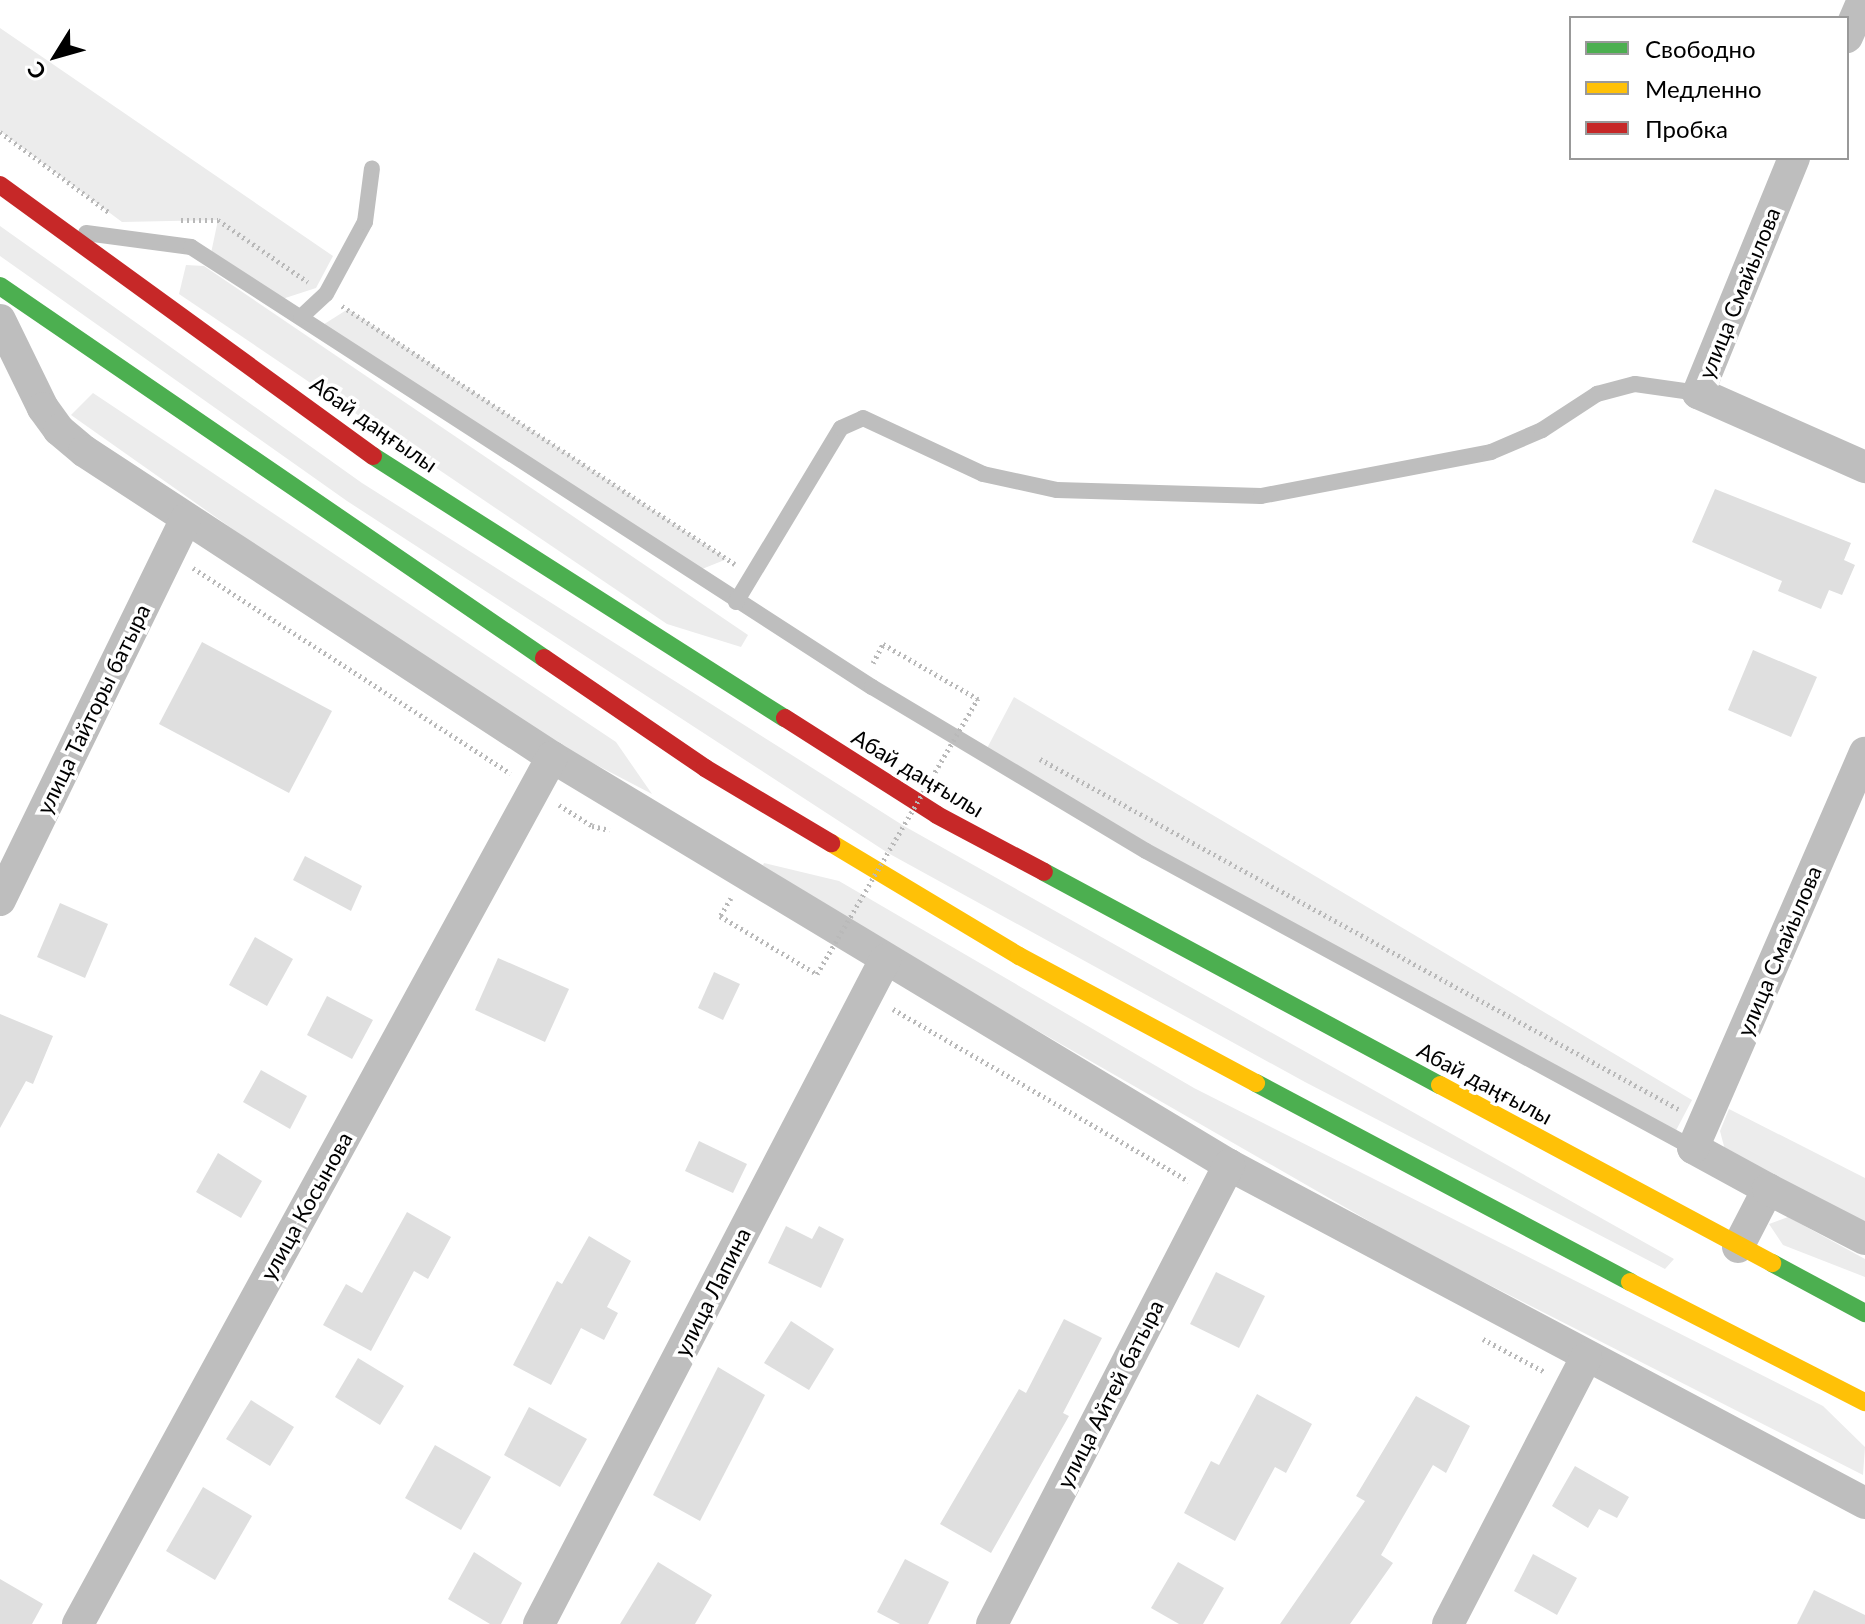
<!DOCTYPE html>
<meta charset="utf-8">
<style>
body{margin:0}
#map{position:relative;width:1865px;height:1624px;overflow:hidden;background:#fff;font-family:Lato,sans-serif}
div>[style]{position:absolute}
.green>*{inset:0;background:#ececec}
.building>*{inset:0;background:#dfdfdf}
.path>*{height:5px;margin-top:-2.5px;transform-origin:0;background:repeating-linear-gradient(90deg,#b9b9b9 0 2px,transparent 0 6px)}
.lane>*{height:16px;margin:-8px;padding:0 8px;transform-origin:8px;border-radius:8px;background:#bebebe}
.street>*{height:32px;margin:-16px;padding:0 16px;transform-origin:16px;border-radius:16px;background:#bebebe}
.fast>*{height:18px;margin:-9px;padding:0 9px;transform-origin:9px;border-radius:9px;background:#4caf50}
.slow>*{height:18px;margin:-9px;padding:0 9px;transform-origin:9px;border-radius:9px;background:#ffc107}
.jam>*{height:18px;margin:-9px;padding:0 9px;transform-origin:9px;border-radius:9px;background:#c62828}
.path-bridge>*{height:5px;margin-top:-2.5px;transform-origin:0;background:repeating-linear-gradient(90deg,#b9b9b9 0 2px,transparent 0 6px)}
span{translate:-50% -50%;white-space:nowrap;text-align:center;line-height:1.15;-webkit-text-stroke:7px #fff;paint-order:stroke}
.street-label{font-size:22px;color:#000}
.legend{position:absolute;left:1569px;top:16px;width:280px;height:144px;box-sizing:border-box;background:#fff;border:2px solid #999;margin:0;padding:10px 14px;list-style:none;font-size:24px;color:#000}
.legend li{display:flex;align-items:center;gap:16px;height:40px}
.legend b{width:40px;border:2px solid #999}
.north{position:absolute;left:16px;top:16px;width:80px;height:80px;-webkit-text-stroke:6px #fff;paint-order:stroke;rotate:233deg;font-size:22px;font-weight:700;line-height:32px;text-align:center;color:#000}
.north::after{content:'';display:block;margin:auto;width:28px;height:36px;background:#000;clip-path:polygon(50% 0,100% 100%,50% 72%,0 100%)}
</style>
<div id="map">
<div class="green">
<div style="clip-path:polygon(0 28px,333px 256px,316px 288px,276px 301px,210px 258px,218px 220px,122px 222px,0 131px)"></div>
<div style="clip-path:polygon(0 226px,362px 483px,904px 826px,1674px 1259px,1665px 1269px,1305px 1082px,888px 853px,347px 501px,0 256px)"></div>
<div style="clip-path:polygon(186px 265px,204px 266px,748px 635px,741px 647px,667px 624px,179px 294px)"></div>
<div style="clip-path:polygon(348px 309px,727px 559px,692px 573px,318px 328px)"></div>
<div style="clip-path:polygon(93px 393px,616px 742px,652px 794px,562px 747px,285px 566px,71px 415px)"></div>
<div style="clip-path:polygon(1014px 697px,1692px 1100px,1672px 1138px,984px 754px)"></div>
<div style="clip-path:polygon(764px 863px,839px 881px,1194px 1088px,1823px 1406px,1865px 1447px,1863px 1475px,1409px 1244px,760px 871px)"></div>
<div style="clip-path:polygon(1729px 1109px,1865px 1178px,1865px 1224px,1725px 1150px,1720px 1131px)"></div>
<div style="clip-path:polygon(1788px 1217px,1865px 1259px,1865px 1277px,1783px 1245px,1769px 1224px)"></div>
</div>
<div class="building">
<div style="clip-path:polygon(1715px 489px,1851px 543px,1844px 560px,1855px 565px,1842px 595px,1829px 590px,1821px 609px,1778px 591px,1782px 581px,1692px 542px)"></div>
<div style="clip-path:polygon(202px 642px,332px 711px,289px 793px,159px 724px)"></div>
<div style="clip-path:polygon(1753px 650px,1817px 677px,1791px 737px,1728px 710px)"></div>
<div style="clip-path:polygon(305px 856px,362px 886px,351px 911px,293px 880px)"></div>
<div style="clip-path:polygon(60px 903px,108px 924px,85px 978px,37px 957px)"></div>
<div style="clip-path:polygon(255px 937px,293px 959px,267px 1006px,229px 985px)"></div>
<div style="clip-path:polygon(498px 958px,569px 989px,545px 1042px,475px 1010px)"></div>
<div style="clip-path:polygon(714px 972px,740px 984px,723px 1020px,698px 1008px)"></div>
<div style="clip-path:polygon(327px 996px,373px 1020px,352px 1059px,307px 1035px)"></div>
<div style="clip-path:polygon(0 1014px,53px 1036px,33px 1084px,26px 1081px,0 1128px)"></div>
<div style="clip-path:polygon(261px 1070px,307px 1096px,290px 1129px,243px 1102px)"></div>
<div style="clip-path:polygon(699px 1141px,747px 1164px,733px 1193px,685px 1171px)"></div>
<div style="clip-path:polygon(218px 1153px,262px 1181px,241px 1218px,196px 1192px)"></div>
<div style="clip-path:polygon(407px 1212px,451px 1237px,428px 1279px,414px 1271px,371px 1351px,323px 1325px,346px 1284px,362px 1293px)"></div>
<div style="clip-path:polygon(786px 1226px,812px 1239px,819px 1226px,844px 1239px,821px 1288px,768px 1263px)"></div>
<div style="clip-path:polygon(589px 1236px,631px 1261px,607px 1307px,618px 1313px,604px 1340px,581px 1328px,551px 1385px,513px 1365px,557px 1281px,562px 1284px)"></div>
<div style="clip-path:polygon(1216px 1272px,1265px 1296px,1239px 1348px,1190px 1324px)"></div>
<div style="clip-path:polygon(1064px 1319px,1102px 1338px,1063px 1413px,1069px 1416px,991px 1553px,940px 1524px,1019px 1389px,1026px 1393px)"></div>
<div style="clip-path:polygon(791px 1321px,834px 1349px,809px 1390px,764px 1363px)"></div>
<div style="clip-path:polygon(358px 1358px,404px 1386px,380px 1425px,335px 1397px)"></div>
<div style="clip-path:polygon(718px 1367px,765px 1395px,700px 1521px,653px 1495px)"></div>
<div style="clip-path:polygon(1257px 1394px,1312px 1424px,1286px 1473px,1275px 1467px,1235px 1541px,1184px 1513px,1211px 1461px,1219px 1465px)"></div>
<div style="clip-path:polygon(1416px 1396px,1470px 1426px,1446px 1473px,1433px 1465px,1381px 1555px,1393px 1563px,1350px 1624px,1280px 1624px,1365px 1501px,1356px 1496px)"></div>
<div style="clip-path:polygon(251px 1400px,294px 1427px,270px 1466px,226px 1439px)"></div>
<div style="clip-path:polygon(529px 1407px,587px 1439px,560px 1487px,504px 1455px)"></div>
<div style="clip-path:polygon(435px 1445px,491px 1477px,461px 1530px,405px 1498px)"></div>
<div style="clip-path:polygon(1575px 1466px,1629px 1497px,1617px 1518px,1599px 1509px,1588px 1528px,1552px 1506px)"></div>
<div style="clip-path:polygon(203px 1487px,252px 1516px,215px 1580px,166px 1551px)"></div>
<div style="clip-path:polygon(474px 1552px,522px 1583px,501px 1624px,490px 1624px,448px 1599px)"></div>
<div style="clip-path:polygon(1533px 1554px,1577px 1578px,1557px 1615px,1514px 1591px)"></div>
<div style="clip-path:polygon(905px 1559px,949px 1582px,928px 1624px,900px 1624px,877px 1612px)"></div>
<div style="clip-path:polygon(658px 1562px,712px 1595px,695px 1624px,620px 1624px)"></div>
<div style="clip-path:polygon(1178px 1562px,1224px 1588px,1203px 1624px,1179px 1624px,1151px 1608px)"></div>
<div style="clip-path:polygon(0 1579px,43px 1604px,32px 1624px,0 1624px)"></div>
<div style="clip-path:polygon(1814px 1590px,1865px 1615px,1865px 1624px,1797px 1624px)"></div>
</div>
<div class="path">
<div style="left:0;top:132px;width:137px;rotate:36.4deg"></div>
<div style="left:181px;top:220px;width:37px"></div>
<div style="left:218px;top:220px;width:109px;rotate:34.6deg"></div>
<div style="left:342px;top:306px;width:470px;rotate:33.3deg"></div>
<div style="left:193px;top:568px;width:378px;rotate:32.9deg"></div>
<div style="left:873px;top:663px;width:21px;rotate:-62deg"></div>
<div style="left:883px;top:644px;width:110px;rotate:30.1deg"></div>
<div style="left:1040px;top:759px;width:730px;rotate:28.74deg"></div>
<div style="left:559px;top:805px;width:39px;rotate:32deg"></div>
<div style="left:592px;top:826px;width:18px;rotate:13deg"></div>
<div style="left:731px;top:898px;width:21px;rotate:121deg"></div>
<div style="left:720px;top:916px;width:113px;rotate:30.9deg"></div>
<div style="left:893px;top:1009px;width:342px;rotate:30.2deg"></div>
<div style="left:1483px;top:1339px;width:70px;rotate:28deg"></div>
</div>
<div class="lane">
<div style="left:86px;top:233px;width:106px;rotate:7.6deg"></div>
<div style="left:191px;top:247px;width:811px;rotate:32.87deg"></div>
<div style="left:872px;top:687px;width:319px;rotate:30.9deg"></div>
<div style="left:1146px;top:851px;width:622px;rotate:28.5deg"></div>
<div style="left:301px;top:317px;width:34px;rotate:-43deg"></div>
<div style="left:326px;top:294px;width:82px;rotate:-61.6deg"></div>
<div style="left:365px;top:222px;width:54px;rotate:-82.6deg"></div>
<div style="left:736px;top:602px;width:203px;rotate:-58.9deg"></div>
<div style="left:841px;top:428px;width:24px;rotate:-24deg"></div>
<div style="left:863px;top:418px;width:132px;rotate:25deg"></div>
<div style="left:983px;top:474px;width:76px;rotate:12.2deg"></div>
<div style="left:1057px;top:490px;width:204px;rotate:1.7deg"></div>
<div style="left:1261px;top:496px;width:234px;rotate:-10.8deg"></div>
<div style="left:1491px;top:452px;width:56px;rotate:-23.3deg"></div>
<div style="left:1542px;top:430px;width:66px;rotate:-33.2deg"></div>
<div style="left:1597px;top:394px;width:39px;rotate:-15deg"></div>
<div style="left:1635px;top:384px;width:64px;rotate:8.1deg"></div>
</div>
<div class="street">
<div style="left:1847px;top:37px;width:40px;rotate:-66.6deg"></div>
<div style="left:1794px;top:158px;width:254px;rotate:112.2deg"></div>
<div style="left:1698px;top:393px;width:183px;rotate:23.9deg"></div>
<div style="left:0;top:320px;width:98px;rotate:64deg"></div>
<div style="left:43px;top:408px;width:27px;rotate:54deg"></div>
<div style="left:59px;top:430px;width:33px;rotate:40deg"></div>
<div style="left:84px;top:451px;width:559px;rotate:33.18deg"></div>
<div style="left:552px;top:757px;width:790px;rotate:31.08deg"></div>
<div style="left:1229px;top:1165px;width:720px;rotate:27.99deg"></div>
<div style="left:0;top:900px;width:424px;rotate:-64deg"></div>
<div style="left:1768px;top:1189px;width:85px;rotate:-151.3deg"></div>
<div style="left:1693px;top:1148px;width:431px;rotate:-66.5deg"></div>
<div style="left:1738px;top:1247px;width:65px;rotate:-62.7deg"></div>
<div style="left:1768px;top:1189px;width:109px;rotate:27.3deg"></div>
<div style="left:78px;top:1624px;width:988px;rotate:-61.33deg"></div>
<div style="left:539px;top:1624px;width:749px;rotate:-62.48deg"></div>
<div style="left:992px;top:1624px;width:517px;rotate:-62.69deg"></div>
<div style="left:1448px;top:1624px;width:300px;rotate:-62.6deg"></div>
</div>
<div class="fast">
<div style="left:0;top:286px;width:659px;rotate:34.37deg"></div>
<div style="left:373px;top:456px;width:488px;rotate:32.5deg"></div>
<div style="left:1044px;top:872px;width:450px;rotate:28.3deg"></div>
<div style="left:1256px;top:1083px;width:424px;rotate:28deg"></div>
<div style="left:1772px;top:1263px;width:106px;rotate:28.3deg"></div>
</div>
<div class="slow">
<div style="left:831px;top:843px;width:219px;rotate:31deg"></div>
<div style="left:1019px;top:956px;width:269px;rotate:28.2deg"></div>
<div style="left:1440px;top:1085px;width:377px;rotate:28.2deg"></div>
<div style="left:1630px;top:1282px;width:264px;rotate:27.1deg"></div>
</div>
<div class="jam">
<div style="left:0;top:185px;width:461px;rotate:36deg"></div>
<div style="left:544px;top:658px;width:195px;rotate:34.3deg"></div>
<div style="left:705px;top:768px;width:147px;rotate:30.8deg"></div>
<div style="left:785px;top:718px;width:180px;rotate:32.5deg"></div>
<div style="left:937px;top:815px;width:121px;rotate:28deg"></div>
</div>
<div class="path-bridge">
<div style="left:817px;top:974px;width:319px;rotate:-59.7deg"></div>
</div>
<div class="street-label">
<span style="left:1739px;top:293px;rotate:-68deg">улица Смайылова</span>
<span style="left:374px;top:424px;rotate:35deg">Абай даңғылы</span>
<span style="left:93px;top:709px;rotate:-64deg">улица Тайторы батыра</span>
<span style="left:918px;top:773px;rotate:31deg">Абай даңғылы</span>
<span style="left:1779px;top:951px;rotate:-67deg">улица Смайылова</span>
<span style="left:1485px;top:1083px;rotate:28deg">Абай даңғылы</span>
<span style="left:306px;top:1206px;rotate:-61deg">улица Косынова</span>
<span style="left:712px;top:1292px;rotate:-63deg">улица Лапина</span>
<span style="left:1110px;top:1394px;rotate:-63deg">улица Айтей батыра</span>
</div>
<ul class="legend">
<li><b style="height:10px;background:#4caf50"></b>Свободно</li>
<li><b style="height:10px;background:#ffc107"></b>Медленно</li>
<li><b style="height:10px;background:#c62828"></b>Пробка</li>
</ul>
<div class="north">С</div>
</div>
